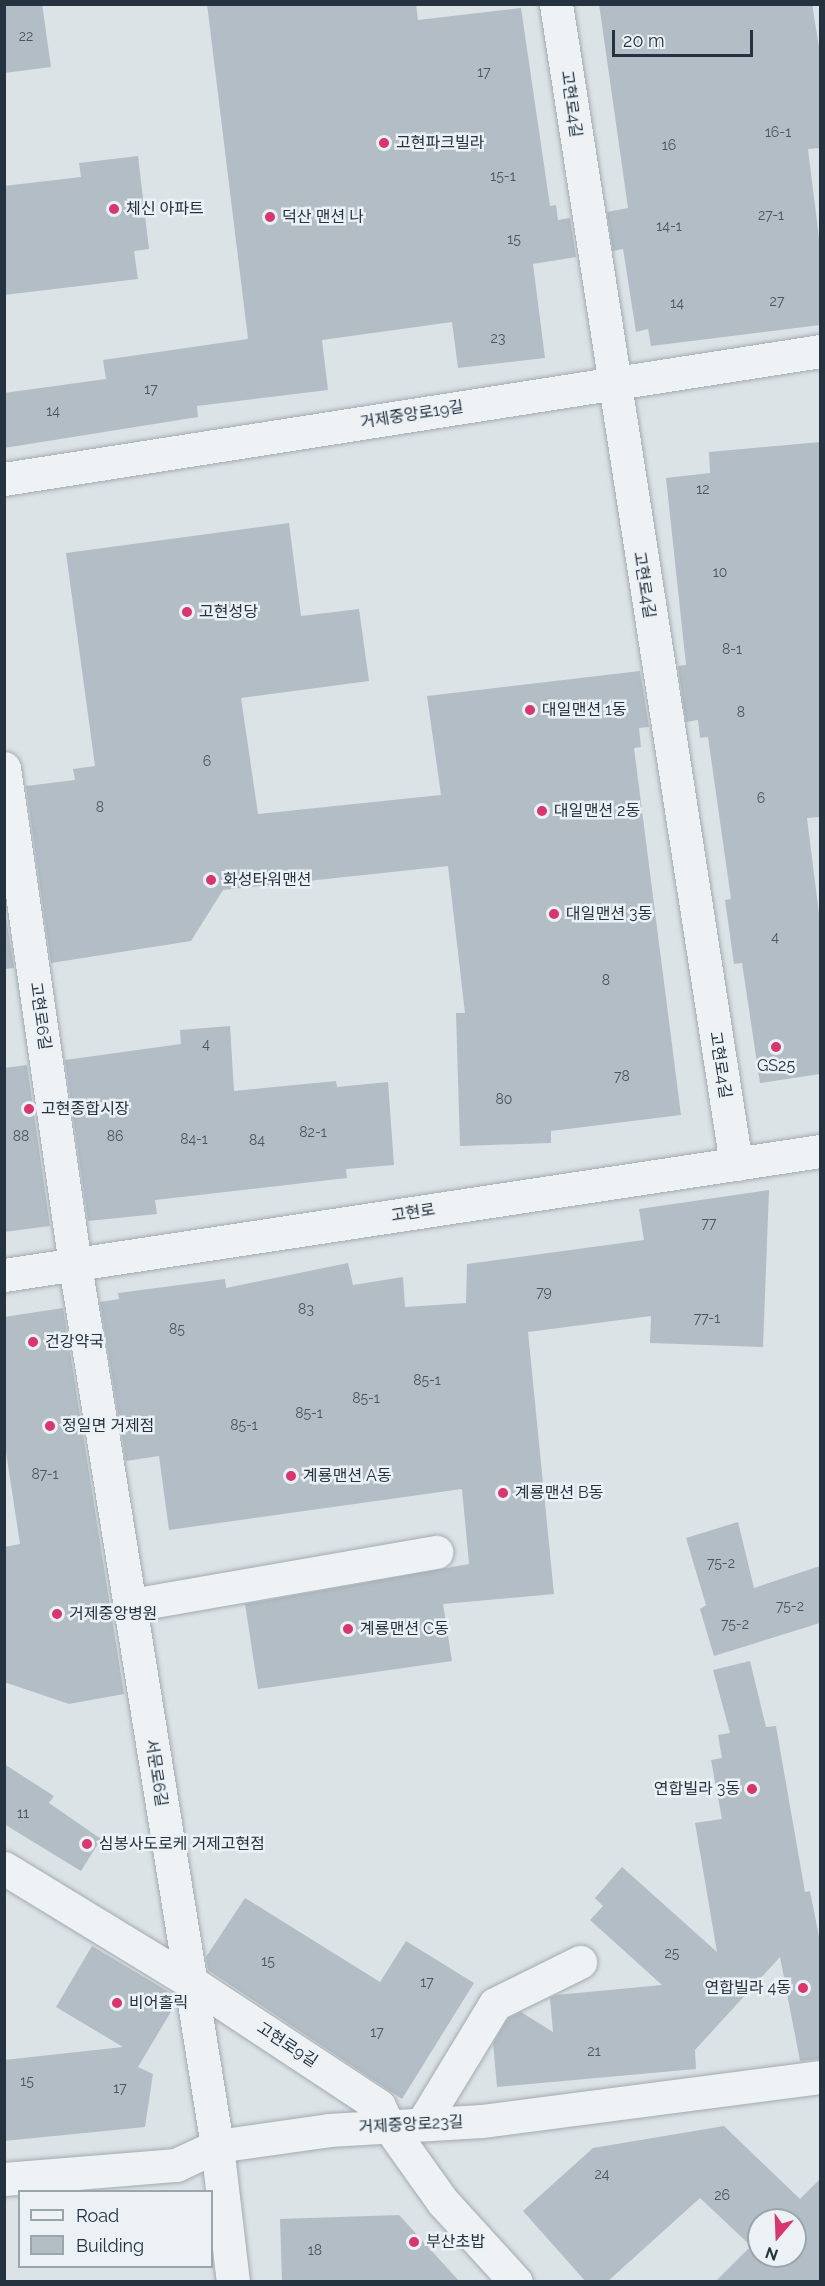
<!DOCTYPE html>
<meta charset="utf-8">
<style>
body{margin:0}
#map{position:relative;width:825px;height:2286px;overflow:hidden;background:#dce3e7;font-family:Raleway,"Noto Sans KR",sans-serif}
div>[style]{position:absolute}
.building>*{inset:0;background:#b3bdc5}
.roads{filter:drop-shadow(0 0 2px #a1abb1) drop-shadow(0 0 2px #a1abb1)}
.minor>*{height:33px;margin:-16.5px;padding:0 16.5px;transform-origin:16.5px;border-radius:16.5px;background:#eff2f5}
.tertiary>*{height:33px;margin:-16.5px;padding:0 16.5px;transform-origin:16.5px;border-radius:16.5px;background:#eff2f5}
.dots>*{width:16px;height:16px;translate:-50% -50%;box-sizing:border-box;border:3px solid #ebf1f5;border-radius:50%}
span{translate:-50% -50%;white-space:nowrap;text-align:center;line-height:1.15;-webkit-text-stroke:5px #ebf1f5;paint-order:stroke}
.number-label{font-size:14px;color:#485660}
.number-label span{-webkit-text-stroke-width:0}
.street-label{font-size:16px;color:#24333f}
.poi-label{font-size:16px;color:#24333f}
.left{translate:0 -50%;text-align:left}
.right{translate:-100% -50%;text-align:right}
.frame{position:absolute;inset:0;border:6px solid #24333f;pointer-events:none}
.legend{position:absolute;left:18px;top:2190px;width:195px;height:78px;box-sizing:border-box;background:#ebf1f5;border:2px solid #9ba5ac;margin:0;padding:8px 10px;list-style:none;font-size:18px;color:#24333f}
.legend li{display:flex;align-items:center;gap:12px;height:30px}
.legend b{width:30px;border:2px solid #9ba5ac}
.north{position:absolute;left:747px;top:2208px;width:60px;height:60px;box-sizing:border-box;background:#ebf1f5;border:2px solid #9ba5ac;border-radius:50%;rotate:199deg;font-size:16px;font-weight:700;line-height:24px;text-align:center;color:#24333f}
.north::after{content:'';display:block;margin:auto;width:21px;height:27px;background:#d9356f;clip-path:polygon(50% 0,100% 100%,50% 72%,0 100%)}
.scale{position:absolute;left:612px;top:30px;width:141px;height:27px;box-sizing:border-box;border:3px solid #24333f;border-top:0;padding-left:8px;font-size:18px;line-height:21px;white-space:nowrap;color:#24333f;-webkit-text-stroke:4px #ebf1f5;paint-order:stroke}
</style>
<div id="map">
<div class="building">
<div style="clip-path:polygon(4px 4px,42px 4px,51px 67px,4px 73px)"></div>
<div style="clip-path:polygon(207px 4px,416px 4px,418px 20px,521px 8px,550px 206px,556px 205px,558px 220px,570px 218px,576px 257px,533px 264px,545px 358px,458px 368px,452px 322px,322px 340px,328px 390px,197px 406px,198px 417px,4px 448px,4px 393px,106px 379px,103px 360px,248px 339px)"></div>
<div style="clip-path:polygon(599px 4px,812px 4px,820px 53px,820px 148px,808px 149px,820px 246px,820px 325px,651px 346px,648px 329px,636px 332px,623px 249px,613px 251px,607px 212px,628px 208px)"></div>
<div style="clip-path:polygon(138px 156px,149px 249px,134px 251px,138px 279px,4px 295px,4px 186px,81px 177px,79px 163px)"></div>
<div style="clip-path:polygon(820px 442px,820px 817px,807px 818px,820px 922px,820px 1074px,760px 1083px,742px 963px,734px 964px,725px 900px,731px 899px,708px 737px,700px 738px,698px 720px,686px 722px,678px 666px,686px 665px,666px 478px,710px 473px,709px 452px)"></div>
<div style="clip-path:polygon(289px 523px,301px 616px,359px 609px,369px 681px,241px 698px,258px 814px,441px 795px,427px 696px,640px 671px,649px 727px,639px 728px,641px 747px,634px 748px,681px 1115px,551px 1131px,551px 1143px,460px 1146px,456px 1013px,465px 1013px,448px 866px,223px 890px,191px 941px,51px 963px,26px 786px,75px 780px,73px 769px,95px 766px,66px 553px)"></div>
<div style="clip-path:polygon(4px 904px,14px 968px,4px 969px)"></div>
<div style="clip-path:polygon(230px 1026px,234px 1091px,336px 1081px,337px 1087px,388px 1082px,394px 1165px,346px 1169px,347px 1178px,155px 1200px,157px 1214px,88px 1221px,65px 1060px,181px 1044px,180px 1030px)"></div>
<div style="clip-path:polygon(27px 1065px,50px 1226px,4px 1232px,4px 1068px)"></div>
<div style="clip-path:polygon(769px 1190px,763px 1347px,650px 1343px,651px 1316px,528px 1332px,554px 1594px,443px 1604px,452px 1661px,258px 1689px,245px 1604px,469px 1564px,462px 1489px,169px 1530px,159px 1456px,126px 1461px,100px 1302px,119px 1299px,118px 1293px,225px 1279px,226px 1288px,348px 1263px,353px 1285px,403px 1277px,405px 1307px,466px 1303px,467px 1264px,644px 1240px,639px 1209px)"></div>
<div style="clip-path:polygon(63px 1308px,124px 1694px,69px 1704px,4px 1682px,4px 1547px,20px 1544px,4px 1439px,4px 1317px)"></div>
<div style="clip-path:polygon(738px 1522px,754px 1588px,820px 1566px,820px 1623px,714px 1656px,700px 1609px,706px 1605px,686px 1538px)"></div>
<div style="clip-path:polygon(750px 1661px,766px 1727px,776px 1726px,805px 1892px,810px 1891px,820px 1942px,820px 2059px,800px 2061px,780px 1957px,695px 2050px,696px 2069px,497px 2087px,493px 2043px,508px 2018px,521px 2012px,553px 2032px,550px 1998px,556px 1995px,662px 1985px,590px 1920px,603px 1906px,595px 1898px,622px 1867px,717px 1952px,695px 1823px,722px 1819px,711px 1760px,722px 1758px,718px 1735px,730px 1733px,713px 1670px)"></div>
<div style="clip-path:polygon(4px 1764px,54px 1796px,49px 1803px,101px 1839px,81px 1871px,4px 1824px)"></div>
<div style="clip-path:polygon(245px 1898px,380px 1982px,406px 1941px,474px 1983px,402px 2099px,208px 1970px,206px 1957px)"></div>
<div style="clip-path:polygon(92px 1946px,174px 1995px,175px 2005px,138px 2067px,153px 2074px,145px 2127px,4px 2141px,4px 2060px,123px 2047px,56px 2007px)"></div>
<div style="clip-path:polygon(evenodd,724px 2126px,800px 2199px,820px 2179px,820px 2282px,715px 2282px,751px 2246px,700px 2198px,607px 2282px,586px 2282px,523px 2211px,593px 2148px,724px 2126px,759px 2220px,795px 2220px,795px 2256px,759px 2256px,759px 2220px)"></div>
<div style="clip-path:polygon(399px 2215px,460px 2282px,282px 2282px,280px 2219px)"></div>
</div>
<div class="roads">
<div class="minor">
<div style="left:556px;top:4px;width:1174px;rotate:81.18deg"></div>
<div style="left:4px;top:479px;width:826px;rotate:-8.91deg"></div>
<div style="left:4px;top:768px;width:502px;rotate:81.87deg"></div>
<div style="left:75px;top:1265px;width:892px;rotate:80.84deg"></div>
<div style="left:217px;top:2146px;width:137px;rotate:83.3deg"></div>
<div style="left:132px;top:1605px;width:309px;rotate:-9.9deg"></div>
<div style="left:4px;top:1868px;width:219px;rotate:31.4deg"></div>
<div style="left:191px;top:1982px;width:225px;rotate:33.4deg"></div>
<div style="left:379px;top:2106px;width:21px;rotate:65deg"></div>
<div style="left:388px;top:2125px;width:95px;rotate:54.5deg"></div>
<div style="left:443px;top:2202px;width:108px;rotate:47.6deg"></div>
<div style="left:422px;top:2124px;width:140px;rotate:-58.7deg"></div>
<div style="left:495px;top:2004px;width:95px;rotate:-26.3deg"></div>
<div style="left:4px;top:2179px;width:173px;rotate:-4.7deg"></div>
<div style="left:176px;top:2165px;width:45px;rotate:-24.9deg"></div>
<div style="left:217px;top:2146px;width:113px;rotate:-8.1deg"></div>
<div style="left:329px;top:2130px;width:153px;rotate:-3.4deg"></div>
<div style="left:482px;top:2121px;width:341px;rotate:-7.4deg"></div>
</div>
<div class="tertiary">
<div style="left:4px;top:1275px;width:825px;rotate:-8.64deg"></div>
</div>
</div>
<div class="dots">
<div style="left:384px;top:143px;background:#d9356f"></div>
<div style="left:114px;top:209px;background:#d9356f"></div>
<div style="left:270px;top:217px;background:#d9356f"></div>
<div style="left:187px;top:612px;background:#d9356f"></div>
<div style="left:530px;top:710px;background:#d9356f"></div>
<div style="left:542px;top:811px;background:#d9356f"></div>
<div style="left:211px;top:880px;background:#d9356f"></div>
<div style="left:554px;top:914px;background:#d9356f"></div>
<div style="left:776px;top:1047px;background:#d9356f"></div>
<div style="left:29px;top:1109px;background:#d9356f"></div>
<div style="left:33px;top:1342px;background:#d9356f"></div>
<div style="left:50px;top:1426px;background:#d9356f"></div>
<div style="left:291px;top:1476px;background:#d9356f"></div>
<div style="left:503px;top:1493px;background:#d9356f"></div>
<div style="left:57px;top:1614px;background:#d9356f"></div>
<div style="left:348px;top:1629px;background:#d9356f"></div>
<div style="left:752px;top:1789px;background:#d9356f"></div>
<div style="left:87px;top:1844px;background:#d9356f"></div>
<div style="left:803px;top:1988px;background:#d9356f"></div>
<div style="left:117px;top:2003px;background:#d9356f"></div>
<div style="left:414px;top:2242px;background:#d9356f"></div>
</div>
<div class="number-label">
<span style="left:26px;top:36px">22</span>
<span style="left:484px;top:72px">17</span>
<span style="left:778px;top:132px">16-1</span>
<span style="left:669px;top:145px">16</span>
<span style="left:503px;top:176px">15-1</span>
<span style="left:771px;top:215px">27-1</span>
<span style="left:669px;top:226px">14-1</span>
<span style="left:514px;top:239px">15</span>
<span style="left:777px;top:301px">27</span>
<span style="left:677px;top:303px">14</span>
<span style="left:498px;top:338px">23</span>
<span style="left:151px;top:389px">17</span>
<span style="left:53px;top:411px">14</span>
<span style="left:703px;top:489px">12</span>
<span style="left:720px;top:572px">10</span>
<span style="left:732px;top:649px">8-1</span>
<span style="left:741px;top:712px">8</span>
<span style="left:207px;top:761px">6</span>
<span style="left:761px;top:798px">6</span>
<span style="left:100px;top:807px">8</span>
<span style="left:775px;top:937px">4</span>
<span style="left:606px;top:980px">8</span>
<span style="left:206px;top:1044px">4</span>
<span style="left:622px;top:1076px">78</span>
<span style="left:504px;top:1099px">80</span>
<span style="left:313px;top:1132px">82-1</span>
<span style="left:21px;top:1136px">88</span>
<span style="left:115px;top:1136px">86</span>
<span style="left:194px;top:1139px">84-1</span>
<span style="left:257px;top:1140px">84</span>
<span style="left:709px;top:1223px">77</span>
<span style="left:544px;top:1292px">79</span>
<span style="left:306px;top:1309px">83</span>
<span style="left:707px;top:1318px">77-1</span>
<span style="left:177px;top:1329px">85</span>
<span style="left:427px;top:1380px">85-1</span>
<span style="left:366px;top:1398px">85-1</span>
<span style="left:309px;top:1413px">85-1</span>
<span style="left:244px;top:1425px">85-1</span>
<span style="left:45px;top:1474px">87-1</span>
<span style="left:721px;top:1563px">75-2</span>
<span style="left:790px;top:1606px">75-2</span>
<span style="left:735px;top:1624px">75-2</span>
<span style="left:23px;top:1813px">11</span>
<span style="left:672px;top:1953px">25</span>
<span style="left:268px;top:1961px">15</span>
<span style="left:427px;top:1982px">17</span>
<span style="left:377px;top:2032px">17</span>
<span style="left:594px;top:2051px">21</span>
<span style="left:27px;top:2081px">15</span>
<span style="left:120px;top:2088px">17</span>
<span style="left:602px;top:2174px">24</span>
<span style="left:722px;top:2195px">26</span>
<span style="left:315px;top:2250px">18</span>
</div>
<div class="street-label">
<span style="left:571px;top:104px;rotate:82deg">고현로4길</span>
<span style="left:412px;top:415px;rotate:-9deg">거제중앙로19길</span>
<span style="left:644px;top:585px;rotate:81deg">고현로4길</span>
<span style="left:40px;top:1016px;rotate:82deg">고현로6길</span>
<span style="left:720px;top:1065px;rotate:81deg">고현로4길</span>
<span style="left:413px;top:1213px;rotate:-9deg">고현로</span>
<span style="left:156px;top:1773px;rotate:81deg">서문로6길</span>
<span style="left:287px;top:2045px;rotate:33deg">고현로9길</span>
<span style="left:411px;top:2125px;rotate:-3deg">거제중앙로23길</span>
</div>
<div class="poi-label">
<span class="left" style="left:396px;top:143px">고현파크빌라</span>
<span class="left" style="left:126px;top:209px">체신 아파트</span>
<span class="left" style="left:282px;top:217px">덕산 맨션 나</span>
<span class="left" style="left:199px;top:612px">고현성당</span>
<span class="left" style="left:542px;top:710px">대일맨션 1동</span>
<span class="left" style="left:554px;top:811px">대일맨션 2동</span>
<span class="left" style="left:223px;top:880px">화성타워맨션</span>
<span class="left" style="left:566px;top:914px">대일맨션 3동</span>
<span style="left:776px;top:1066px">GS25</span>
<span class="left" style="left:41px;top:1109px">고현종합시장</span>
<span class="left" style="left:45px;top:1342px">건강약국</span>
<span class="left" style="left:62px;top:1426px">정일면 거제점</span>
<span class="left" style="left:303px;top:1476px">계룡맨션 A동</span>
<span class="left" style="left:515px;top:1493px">계룡맨션 B동</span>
<span class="left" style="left:69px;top:1614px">거제중앙병원</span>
<span class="left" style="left:360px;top:1629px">계룡맨션 C동</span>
<span class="right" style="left:740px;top:1789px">연합빌라 3동</span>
<span class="left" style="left:99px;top:1844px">심봉사도로케 거제고현점</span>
<span class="right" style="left:791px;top:1988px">연합빌라 4동</span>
<span class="left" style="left:129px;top:2003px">비어홀릭</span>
<span class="left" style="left:426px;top:2242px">부산초밥</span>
</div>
<div class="frame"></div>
<ul class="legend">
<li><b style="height:8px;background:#eff2f5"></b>Road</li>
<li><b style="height:16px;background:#b3bdc5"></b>Building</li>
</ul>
<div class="north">N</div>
<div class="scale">20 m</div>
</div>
